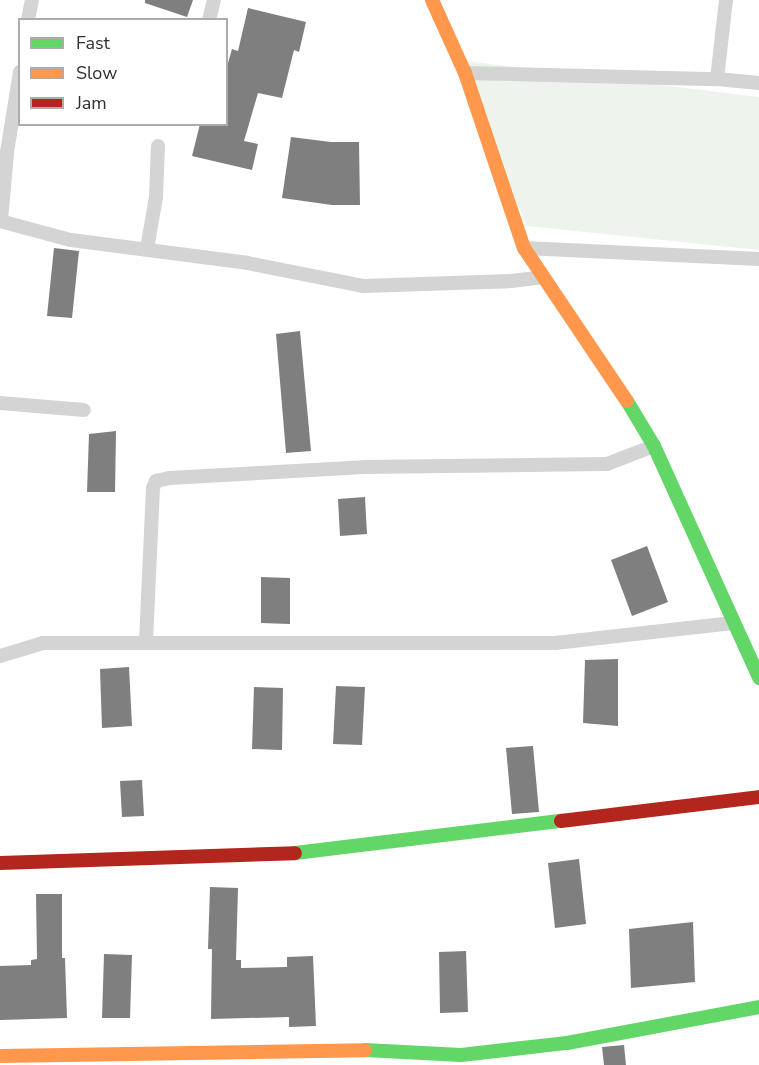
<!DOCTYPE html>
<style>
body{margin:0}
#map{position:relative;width:759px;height:1065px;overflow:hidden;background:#fff;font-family:"Nunito Sans",sans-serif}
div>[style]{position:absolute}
.green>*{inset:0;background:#eef4ed}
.building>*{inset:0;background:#7f7f7f}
.street>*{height:14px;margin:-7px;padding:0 7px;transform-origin:7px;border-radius:7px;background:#d4d4d4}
.fast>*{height:14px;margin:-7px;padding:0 7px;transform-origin:7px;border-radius:7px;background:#63d668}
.slow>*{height:14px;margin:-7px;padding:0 7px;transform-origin:7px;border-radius:7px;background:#ff974d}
.jam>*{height:14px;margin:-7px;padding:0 7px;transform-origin:7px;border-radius:7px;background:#b3261e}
span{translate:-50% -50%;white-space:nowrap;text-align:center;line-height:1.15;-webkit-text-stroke:6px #fff;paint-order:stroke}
.legend{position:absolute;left:18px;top:18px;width:210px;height:108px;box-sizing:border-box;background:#fff;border:2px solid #acacac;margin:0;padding:8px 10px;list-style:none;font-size:18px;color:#2f2f2f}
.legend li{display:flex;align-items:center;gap:12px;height:30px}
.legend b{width:30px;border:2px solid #acacac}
</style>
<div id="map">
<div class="green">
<div style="clip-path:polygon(458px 60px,759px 97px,759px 250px,527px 226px)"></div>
</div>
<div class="building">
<div style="clip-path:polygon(145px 0,193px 0,187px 17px,145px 3px)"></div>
<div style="clip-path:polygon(248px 8px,306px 22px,299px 52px,294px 50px,282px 98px,258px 93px,244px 141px,258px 144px,252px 170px,192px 156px,200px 124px,226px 124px,226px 70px,232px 49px,238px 51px)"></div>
<div style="clip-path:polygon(291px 137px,331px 142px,359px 142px,360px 205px,332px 205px,282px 198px)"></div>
<div style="clip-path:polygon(54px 248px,79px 251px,72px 318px,47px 316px)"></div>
<div style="clip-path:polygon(300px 331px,311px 451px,286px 453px,276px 334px)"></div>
<div style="clip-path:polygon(116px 431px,115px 492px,87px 492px,89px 434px)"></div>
<div style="clip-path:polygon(365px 497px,367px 534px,340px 536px,338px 499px)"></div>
<div style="clip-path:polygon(647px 546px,668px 602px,632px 616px,611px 560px)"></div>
<div style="clip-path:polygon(261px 577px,290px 578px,290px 624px,261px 623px)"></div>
<div style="clip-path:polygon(618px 659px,618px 726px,583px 723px,585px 660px)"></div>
<div style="clip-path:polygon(129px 667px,132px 726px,102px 728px,100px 669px)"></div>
<div style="clip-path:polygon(336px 686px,365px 687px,362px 745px,333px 744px)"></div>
<div style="clip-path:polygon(254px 687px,283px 688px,282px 750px,252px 749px)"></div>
<div style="clip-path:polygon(533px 746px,539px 812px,512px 814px,506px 748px)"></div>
<div style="clip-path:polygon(142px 780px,144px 816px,122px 817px,120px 781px)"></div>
<div style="clip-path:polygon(579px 859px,586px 924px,555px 928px,548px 863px)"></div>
<div style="clip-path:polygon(210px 887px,238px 888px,236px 960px,241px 960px,241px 968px,287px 967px,287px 957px,313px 956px,316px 1026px,289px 1027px,289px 1017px,211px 1019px,212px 949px,208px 949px)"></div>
<div style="clip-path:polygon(36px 894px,62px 894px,62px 958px,65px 958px,67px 1018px,0 1020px,0 966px,31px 965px,31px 960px,37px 959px)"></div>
<div style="clip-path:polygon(693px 922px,695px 982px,631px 988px,629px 929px)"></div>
<div style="clip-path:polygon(466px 951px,468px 1012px,440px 1013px,439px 952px)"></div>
<div style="clip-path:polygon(104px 954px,132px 955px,130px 1018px,102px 1018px)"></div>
<div style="clip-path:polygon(624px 1045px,626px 1065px,604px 1065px,602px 1047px)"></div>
</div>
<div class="street">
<div style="left:28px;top:20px;width:20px;rotate:-79deg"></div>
<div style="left:209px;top:20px;width:21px;rotate:-76deg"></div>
<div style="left:465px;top:73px;width:252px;rotate:1.4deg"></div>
<div style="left:717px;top:79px;width:42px;rotate:5.4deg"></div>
<div style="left:717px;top:79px;width:80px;rotate:-83.5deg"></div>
<div style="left:0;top:221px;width:73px;rotate:15deg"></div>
<div style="left:71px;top:240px;width:177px;rotate:7.4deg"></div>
<div style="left:247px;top:263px;width:118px;rotate:11.2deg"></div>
<div style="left:363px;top:286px;width:148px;rotate:-1.9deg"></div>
<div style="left:511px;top:281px;width:31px;rotate:-7deg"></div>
<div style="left:1px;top:221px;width:69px;rotate:-85deg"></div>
<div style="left:7px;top:152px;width:81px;rotate:-80.8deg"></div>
<div style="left:524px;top:248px;width:235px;rotate:2.7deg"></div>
<div style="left:147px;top:249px;width:53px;rotate:-80.2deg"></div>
<div style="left:156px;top:197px;width:51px;rotate:-87.8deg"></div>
<div style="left:0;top:403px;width:84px;rotate:4.8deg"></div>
<div style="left:146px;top:642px;width:154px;rotate:-87.4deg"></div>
<div style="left:153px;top:488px;width:8px;rotate:-67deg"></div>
<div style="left:156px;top:481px;width:13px;rotate:-13deg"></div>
<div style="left:169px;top:478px;width:195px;rotate:-3.2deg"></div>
<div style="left:364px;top:467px;width:243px;rotate:-0.7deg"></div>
<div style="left:607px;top:464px;width:50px;rotate:-21deg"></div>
<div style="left:0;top:656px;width:45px;rotate:-16.8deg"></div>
<div style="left:43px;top:643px;width:512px"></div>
<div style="left:555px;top:643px;width:179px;rotate:-6.4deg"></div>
</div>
<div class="fast">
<div style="left:627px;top:401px;width:52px;rotate:59deg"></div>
<div style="left:654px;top:446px;width:255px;rotate:65.6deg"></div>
<div style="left:295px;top:853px;width:268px;rotate:-6.9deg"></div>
<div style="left:365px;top:1050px;width:96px;rotate:3deg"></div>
<div style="left:461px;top:1055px;width:107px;rotate:-6.5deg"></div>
<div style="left:567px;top:1043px;width:195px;rotate:-10.6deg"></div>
</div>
<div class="slow">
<div style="left:432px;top:0;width:80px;rotate:65.7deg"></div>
<div style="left:465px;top:73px;width:185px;rotate:71.4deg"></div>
<div style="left:524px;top:248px;width:184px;rotate:56.1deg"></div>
<div style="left:0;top:1056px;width:365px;rotate:-0.9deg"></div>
</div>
<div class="jam">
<div style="left:561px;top:821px;width:199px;rotate:-6.9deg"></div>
<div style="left:0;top:863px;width:295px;rotate:-1.9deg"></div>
</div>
<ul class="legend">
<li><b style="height:8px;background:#63d668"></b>Fast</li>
<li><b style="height:8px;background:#ff974d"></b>Slow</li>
<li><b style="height:8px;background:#b3261e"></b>Jam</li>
</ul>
</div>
